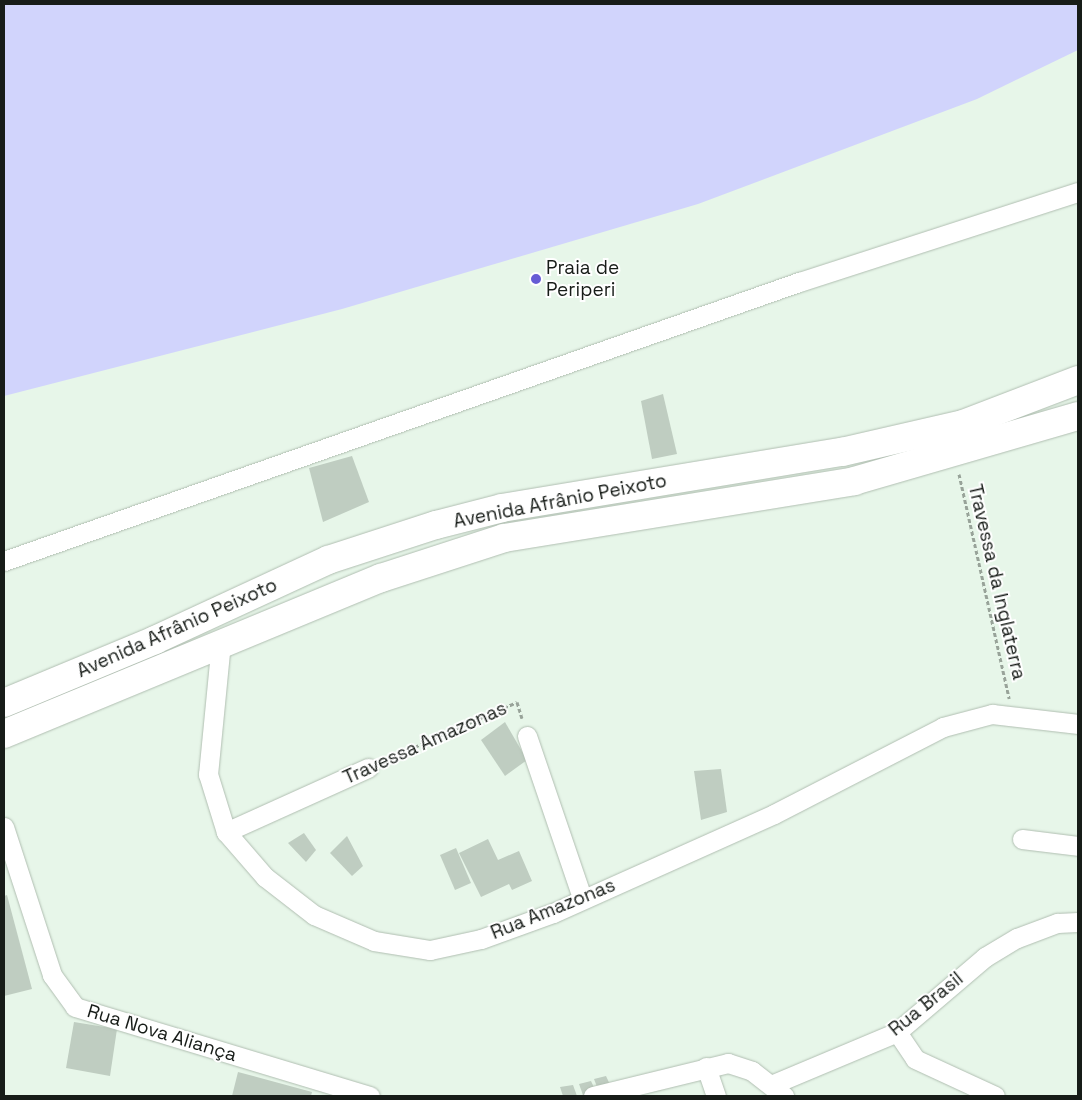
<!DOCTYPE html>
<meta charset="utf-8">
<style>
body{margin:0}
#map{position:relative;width:1082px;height:1100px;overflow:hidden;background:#e7f6e9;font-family:"Space Grotesk",sans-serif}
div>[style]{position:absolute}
.water>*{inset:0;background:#d1d4fc}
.building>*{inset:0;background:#bfcdc1}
.path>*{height:3px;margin-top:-1.5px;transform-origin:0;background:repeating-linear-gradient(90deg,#98a399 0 4px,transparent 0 6.5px)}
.roads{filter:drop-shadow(0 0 1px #b0beb1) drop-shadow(0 0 1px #b0beb1)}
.street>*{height:19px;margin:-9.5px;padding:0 9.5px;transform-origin:9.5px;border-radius:9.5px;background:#fff}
.primary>*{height:28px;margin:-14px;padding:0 14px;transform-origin:14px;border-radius:14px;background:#fff}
.dots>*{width:14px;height:14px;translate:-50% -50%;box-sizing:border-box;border:2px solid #fff;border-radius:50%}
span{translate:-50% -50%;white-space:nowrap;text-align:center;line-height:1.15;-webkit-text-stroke:4px #fff;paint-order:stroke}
.poi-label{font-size:19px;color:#171c18}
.left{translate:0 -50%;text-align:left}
.street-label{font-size:19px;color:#171c18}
.frame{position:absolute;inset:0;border:5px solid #171c18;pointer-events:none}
</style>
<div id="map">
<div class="water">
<div style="clip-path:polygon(4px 4px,1078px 4px,1078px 50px,977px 99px,698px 204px,342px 309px,4px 396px)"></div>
</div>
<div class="building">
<div style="clip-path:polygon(663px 394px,677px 454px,652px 459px,641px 401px)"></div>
<div style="clip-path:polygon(352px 456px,369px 502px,323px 522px,309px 468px)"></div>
<div style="clip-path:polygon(505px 722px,527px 760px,505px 776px,481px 740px)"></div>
<div style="clip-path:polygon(721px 769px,727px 812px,701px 820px,694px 771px)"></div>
<div style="clip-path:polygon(304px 833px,316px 850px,306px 862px,288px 843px)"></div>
<div style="clip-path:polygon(347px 836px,363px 866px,352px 876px,330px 853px)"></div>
<div style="clip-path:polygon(488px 839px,498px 860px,519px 851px,532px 881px,512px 890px,509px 884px,481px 897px,459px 853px)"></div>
<div style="clip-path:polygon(456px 848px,471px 883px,455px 890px,440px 855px)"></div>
<div style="clip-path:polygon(7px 895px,32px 989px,4px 996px,4px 896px)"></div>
<div style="clip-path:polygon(74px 1022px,117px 1029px,110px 1076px,66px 1068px)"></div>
<div style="clip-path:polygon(238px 1072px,312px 1092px,311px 1096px,232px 1096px)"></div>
<div style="clip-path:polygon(606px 1076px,612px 1089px,599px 1092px,594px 1079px)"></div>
<div style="clip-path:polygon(591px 1081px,596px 1092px,583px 1095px,579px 1084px)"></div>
<div style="clip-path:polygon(573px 1085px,577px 1096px,563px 1096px,560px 1087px)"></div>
</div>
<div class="path">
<div style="left:959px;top:474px;width:230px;rotate:77.4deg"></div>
<div style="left:385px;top:760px;width:144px;rotate:-23.7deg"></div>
<div style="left:517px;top:702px;width:17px;rotate:73deg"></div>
</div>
<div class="roads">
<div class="street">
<div style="left:4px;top:561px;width:843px;rotate:-19.34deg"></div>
<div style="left:799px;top:282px;width:293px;rotate:-17.9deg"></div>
<div style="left:221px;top:642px;width:133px;rotate:95.6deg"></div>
<div style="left:208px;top:774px;width:61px;rotate:72.8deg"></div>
<div style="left:226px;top:832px;width:60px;rotate:49.1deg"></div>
<div style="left:265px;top:877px;width:62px;rotate:37.8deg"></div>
<div style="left:314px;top:915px;width:65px;rotate:23.4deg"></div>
<div style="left:374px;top:941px;width:57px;rotate:9.1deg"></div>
<div style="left:430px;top:950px;width:52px;rotate:-12.2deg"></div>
<div style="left:481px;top:939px;width:77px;rotate:-19.9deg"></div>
<div style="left:553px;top:913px;width:242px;rotate:-24.1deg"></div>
<div style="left:774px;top:814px;width:190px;rotate:-27.2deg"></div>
<div style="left:943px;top:727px;width:51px;rotate:-14.9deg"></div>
<div style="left:992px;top:714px;width:87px;rotate:6.6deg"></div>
<div style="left:527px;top:736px;width:171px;rotate:71.2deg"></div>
<div style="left:4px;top:827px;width:156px;rotate:72deg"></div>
<div style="left:52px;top:975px;width:39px;rotate:54deg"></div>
<div style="left:75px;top:1007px;width:308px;rotate:16.8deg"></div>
<div style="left:226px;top:832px;width:156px;rotate:-24.3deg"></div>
<div style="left:1022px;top:839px;width:56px;rotate:7.1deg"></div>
<div style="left:897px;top:1032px;width:32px;rotate:56deg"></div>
<div style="left:915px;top:1059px;width:88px;rotate:24.8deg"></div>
<div style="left:706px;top:1067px;width:31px;rotate:71deg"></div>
<div style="left:771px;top:1085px;width:137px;rotate:-22.8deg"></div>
<div style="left:897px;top:1032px;width:116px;rotate:-40.4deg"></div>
<div style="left:985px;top:957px;width:37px;rotate:-31deg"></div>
<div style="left:1017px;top:938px;width:43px;rotate:-20.6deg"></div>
<div style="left:1057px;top:923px;width:21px;rotate:-3deg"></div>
<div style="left:593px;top:1096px;width:139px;rotate:-13.7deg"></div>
<div style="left:728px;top:1063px;width:25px;rotate:18deg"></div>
<div style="left:752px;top:1071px;width:41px;rotate:38deg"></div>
</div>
<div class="primary">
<div style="left:4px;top:703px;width:164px;rotate:-22.6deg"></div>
<div style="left:155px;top:640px;width:191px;rotate:-24.8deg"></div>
<div style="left:328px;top:560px;width:114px;rotate:-18deg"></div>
<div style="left:436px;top:525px;width:68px;rotate:-14.4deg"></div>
<div style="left:502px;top:508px;width:345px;rotate:-9.4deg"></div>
<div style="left:842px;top:452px;width:124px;rotate:-13deg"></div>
<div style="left:963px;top:424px;width:123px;rotate:-20.9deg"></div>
<div style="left:4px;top:734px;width:408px;rotate:-22.5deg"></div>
<div style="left:381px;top:578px;width:129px;rotate:-18deg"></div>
<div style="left:504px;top:538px;width:355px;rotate:-9.2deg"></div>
<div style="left:854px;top:481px;width:233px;rotate:-16.2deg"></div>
</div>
</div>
<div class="dots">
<div style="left:536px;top:279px;background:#665cd5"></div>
</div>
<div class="poi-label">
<span class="left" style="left:546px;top:279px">Praia de<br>Periperi</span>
</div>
<div class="street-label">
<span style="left:560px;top:501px;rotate:-11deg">Avenida Afrânio Peixoto</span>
<span style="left:997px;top:582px;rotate:77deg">Travessa da Inglaterra</span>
<span style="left:177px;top:628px;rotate:-24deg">Avenida Afrânio Peixoto</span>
<span style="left:425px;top:743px;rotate:-24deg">Travessa Amazonas</span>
<span style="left:553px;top:909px;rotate:-22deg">Rua Amazonas</span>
<span style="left:926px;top:1004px;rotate:-39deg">Rua Brasil</span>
<span style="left:162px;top:1033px;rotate:17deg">Rua Nova Aliança</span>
</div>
<div class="frame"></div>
</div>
